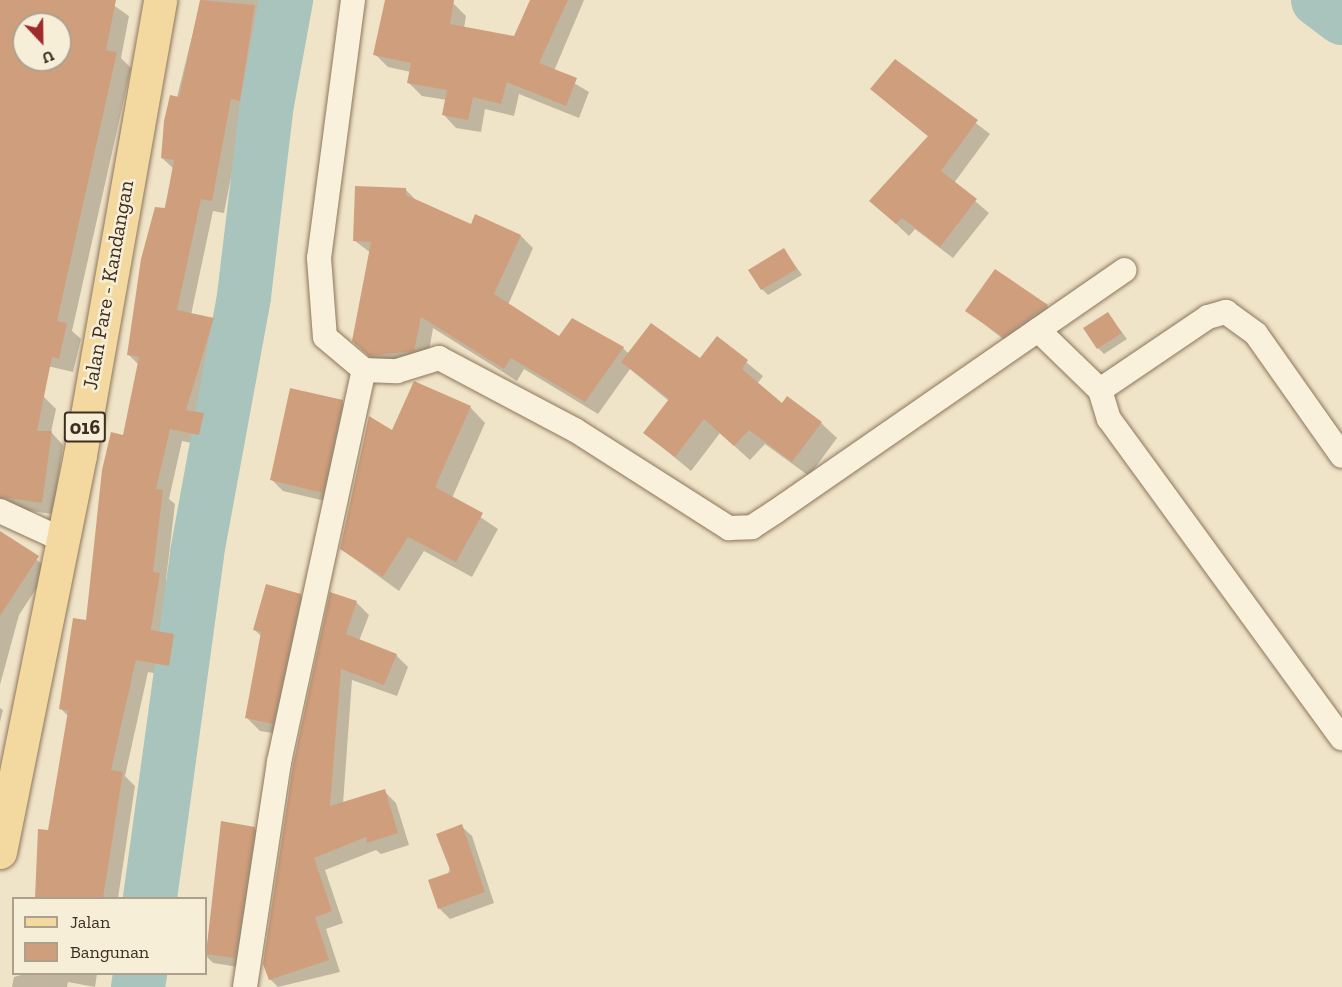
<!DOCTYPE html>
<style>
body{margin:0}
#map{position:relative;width:1342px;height:987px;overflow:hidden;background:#f0e4c8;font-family:"Zilla Slab",serif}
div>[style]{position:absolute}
.shadow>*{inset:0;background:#0003}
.river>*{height:54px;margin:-27px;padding:0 27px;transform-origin:27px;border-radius:27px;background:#a9c4bc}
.building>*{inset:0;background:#cf9f7d}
.roads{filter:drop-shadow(0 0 2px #8d765c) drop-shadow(0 0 2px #8d765c)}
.street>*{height:24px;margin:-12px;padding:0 12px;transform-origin:12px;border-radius:12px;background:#faf1dc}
.primary>*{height:33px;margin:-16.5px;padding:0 16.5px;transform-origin:16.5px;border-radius:16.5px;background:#f3d9a0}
span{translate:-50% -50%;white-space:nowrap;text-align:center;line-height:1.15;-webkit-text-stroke:5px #f7eed8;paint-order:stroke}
.shield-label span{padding:2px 4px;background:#f7eed8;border:2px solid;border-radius:4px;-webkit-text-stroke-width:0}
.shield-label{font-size:20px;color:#3d2e20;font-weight:700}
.street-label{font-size:21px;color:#3d2e20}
.legend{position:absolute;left:12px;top:897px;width:195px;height:78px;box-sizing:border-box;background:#f7eed8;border:2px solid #ada18e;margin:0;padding:8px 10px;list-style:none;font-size:18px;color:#3d2e20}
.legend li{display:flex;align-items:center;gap:12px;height:30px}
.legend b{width:30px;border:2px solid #ada18e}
.north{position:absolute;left:12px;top:12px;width:60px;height:60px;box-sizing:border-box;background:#f7eed8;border:2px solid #ada18e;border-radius:50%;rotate:158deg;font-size:16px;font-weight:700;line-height:24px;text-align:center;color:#3d2e20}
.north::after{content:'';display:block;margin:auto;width:21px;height:27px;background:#9e2a2b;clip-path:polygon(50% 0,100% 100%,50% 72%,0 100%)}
</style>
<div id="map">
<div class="shadow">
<div style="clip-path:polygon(evenodd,0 0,106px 0,129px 16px,121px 58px,131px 68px,72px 331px,81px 339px,73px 372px,0 355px,0 0,24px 24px,60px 24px,60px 60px,24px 60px,24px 24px)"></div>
<div style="clip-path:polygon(201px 0,270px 0,252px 113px,244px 111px,224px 213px,213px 211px,191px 315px,213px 319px,226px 332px,201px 414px,216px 427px,211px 447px,182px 441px,169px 499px,175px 504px,166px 580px,172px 587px,165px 634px,186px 648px,181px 678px,148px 672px,125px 776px,135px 786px,118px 898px,36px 898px,40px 831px,49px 832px,69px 717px,61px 709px,87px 622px,139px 365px,129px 355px,174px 169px,162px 158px)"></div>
<div style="clip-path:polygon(389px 0,453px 3px,466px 16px,464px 28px,515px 38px,531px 0,584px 0,554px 71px,589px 92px,579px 118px,519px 94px,514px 116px,485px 109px,481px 132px,456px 128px,444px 115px,447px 100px,422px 96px,409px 83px,411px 72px,388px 67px,375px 54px)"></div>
<div style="clip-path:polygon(895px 61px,990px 134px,954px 183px,989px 213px,953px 258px,915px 229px,909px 236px,872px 201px,929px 137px,885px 101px)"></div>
<div style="clip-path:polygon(405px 189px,418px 202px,472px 226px,521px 236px,533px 248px,508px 305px,560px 338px,623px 348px,629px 354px,700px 360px,717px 338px,763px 376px,757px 384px,782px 405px,821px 423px,837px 438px,809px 476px,765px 444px,750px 460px,720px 433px,691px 471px,645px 433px,669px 401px,630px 369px,598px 414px,524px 369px,517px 381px,433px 328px,427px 363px,383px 368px,366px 353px,371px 253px,355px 241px)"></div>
<div style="clip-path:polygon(784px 250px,802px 275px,768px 295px,762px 289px)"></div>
<div style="clip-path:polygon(1047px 306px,1059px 318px,1016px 349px,967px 311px)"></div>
<div style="clip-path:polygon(1108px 314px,1127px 339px,1104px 354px,1098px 348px)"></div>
<div style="clip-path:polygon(0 389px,44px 397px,56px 409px,51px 432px,63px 445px,53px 514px,0 507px)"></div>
<div style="clip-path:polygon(342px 402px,353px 413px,334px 503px,283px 491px,272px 480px)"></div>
<div style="clip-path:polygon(470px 407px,485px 423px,452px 498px,498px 529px,472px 577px,424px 551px,399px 591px,341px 549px,393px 432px)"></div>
<div style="clip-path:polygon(0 533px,49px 569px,19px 615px,0 685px)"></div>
<div style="clip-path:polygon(332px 594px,357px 603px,369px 615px,359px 641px,396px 655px,408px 667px,397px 696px,352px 680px,343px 804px,384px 791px,396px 803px,409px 845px,381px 854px,376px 850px,325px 870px,343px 923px,326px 929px,340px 972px,278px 987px,270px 979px)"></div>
<div style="clip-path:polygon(300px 595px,313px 608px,285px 735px,260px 731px,247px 718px,261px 636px,254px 629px)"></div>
<div style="clip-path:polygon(0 708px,3px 710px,0 722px)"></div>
<div style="clip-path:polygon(222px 823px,254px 828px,265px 839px,245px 968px,213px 963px,206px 956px)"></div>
<div style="clip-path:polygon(461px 826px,472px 836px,494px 903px,450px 919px,439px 908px)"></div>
<div style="clip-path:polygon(24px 974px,97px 974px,95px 987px,68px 982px,67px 987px,12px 987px,14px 977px)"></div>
</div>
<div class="river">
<div style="left:1318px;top:0;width:30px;rotate:37deg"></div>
<div style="left:150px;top:898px;width:348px;rotate:-82.2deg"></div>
<div style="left:197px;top:553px;width:261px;rotate:-79.6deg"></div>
<div style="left:244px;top:296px;width:193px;rotate:-83.2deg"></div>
<div style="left:267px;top:104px;width:106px;rotate:-79.6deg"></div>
<div style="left:138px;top:987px;width:13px;rotate:-81deg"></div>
</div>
<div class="building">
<div style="clip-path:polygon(evenodd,0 0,116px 0,106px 50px,117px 52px,57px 321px,67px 323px,59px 359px,52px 357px,37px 431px,52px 431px,42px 503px,0 497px,0 0,24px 24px,60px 24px,60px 60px,24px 60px,24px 24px)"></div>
<div style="clip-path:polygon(200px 0,255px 5px,240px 101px,231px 99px,212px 201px,201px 199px,177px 310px,214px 318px,186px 410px,204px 413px,199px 435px,170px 429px,156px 489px,163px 490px,153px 572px,160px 573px,151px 630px,174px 634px,169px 666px,136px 660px,111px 770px,123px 772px,103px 898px,35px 898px,38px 829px,48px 830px,68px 711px,59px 709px,73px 618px,86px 620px,102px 470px,111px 432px,123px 435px,139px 357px,127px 355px,141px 259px,155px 207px,165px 208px,174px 160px,161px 158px,164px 121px,170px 95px,179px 97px)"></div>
<div style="clip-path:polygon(385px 0,454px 0,450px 24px,514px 36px,530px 0,568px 0,539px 63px,577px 78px,566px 106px,507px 82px,501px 104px,473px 97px,468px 120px,442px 115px,447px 90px,407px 83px,411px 63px,373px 55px)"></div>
<div style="clip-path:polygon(895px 59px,978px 120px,941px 171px,977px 199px,940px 247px,902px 218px,896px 224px,869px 201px,928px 136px,870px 89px)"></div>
<div style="clip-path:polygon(355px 186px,406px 188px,406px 195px,471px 224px,475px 214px,521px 235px,494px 294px,559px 336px,572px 318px,624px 347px,585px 402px,511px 358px,504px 369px,421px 317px,414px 351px,369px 356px,352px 341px,371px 242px,353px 241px)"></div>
<div style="clip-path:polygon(784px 248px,797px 269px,761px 290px,748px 270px)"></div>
<div style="clip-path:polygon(995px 269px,1048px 305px,1003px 337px,965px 311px)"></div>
<div style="clip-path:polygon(1108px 312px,1122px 333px,1097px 349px,1083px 328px)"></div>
<div style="clip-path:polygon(651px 323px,700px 358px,717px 336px,748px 360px,742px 369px,782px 403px,787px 396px,822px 422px,792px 462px,749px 430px,734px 446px,704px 419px,675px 457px,643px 433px,669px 399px,621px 362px)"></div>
<div style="clip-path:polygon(414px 381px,471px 406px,435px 487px,483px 513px,456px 562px,408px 537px,383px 577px,340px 549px,369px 416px,392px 430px)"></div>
<div style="clip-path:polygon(290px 388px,343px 400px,323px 493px,270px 480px)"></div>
<div style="clip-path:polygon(0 531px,39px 556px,0 616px)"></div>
<div style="clip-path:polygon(266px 584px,301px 594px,273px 724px,245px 718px,261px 632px,253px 630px)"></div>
<div style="clip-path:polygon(330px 592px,357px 601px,346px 634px,397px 654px,384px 685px,341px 669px,330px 806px,385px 789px,398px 833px,367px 843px,366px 837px,314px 858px,332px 911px,315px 917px,329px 960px,269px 980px,263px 964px,293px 765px)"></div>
<div style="clip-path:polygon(221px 821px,255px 827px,235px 958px,206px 954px)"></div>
<div style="clip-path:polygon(462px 824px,485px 892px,438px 909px,428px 880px,451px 872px,436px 834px)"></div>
</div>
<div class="roads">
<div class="street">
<div style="left:353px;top:0;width:260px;rotate:97.5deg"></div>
<div style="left:319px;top:258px;width:79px;rotate:85.7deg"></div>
<div style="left:325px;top:337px;width:51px;rotate:40.2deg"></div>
<div style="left:364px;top:370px;width:33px;rotate:2deg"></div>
<div style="left:397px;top:371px;width:44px;rotate:-17.2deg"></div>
<div style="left:439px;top:358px;width:154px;rotate:27.9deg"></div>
<div style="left:575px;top:430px;width:183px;rotate:32.5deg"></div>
<div style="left:729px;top:528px;width:23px;rotate:-2deg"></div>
<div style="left:752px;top:527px;width:27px;rotate:-33deg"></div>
<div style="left:775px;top:512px;width:425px;rotate:-34.7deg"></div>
<div style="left:1038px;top:330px;width:86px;rotate:44.1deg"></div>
<div style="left:1100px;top:390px;width:30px;rotate:73deg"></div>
<div style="left:1109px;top:419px;width:395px;rotate:53.9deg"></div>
<div style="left:1100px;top:390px;width:130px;rotate:-34.1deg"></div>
<div style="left:1208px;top:317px;width:19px;rotate:-16deg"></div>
<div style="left:1226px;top:312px;width:37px;rotate:36deg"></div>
<div style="left:1256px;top:334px;width:149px;rotate:54.8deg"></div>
<div style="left:0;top:511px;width:69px;rotate:24.7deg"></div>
<div style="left:245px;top:987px;width:228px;rotate:-81.4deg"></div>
<div style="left:279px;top:762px;width:401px;rotate:-77.8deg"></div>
</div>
<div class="primary">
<div style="left:0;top:852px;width:405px;rotate:-78.6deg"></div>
<div style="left:80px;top:455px;width:462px;rotate:-80deg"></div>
</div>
</div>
<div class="shield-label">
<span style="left:85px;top:427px">016</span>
</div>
<div class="street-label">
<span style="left:108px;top:285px;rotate:-80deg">Jalan Pare - Kandangan</span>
</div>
<ul class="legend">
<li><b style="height:8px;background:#f3d9a0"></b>Jalan</li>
<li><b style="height:16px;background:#cf9f7d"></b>Bangunan</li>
</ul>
<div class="north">U</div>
</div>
